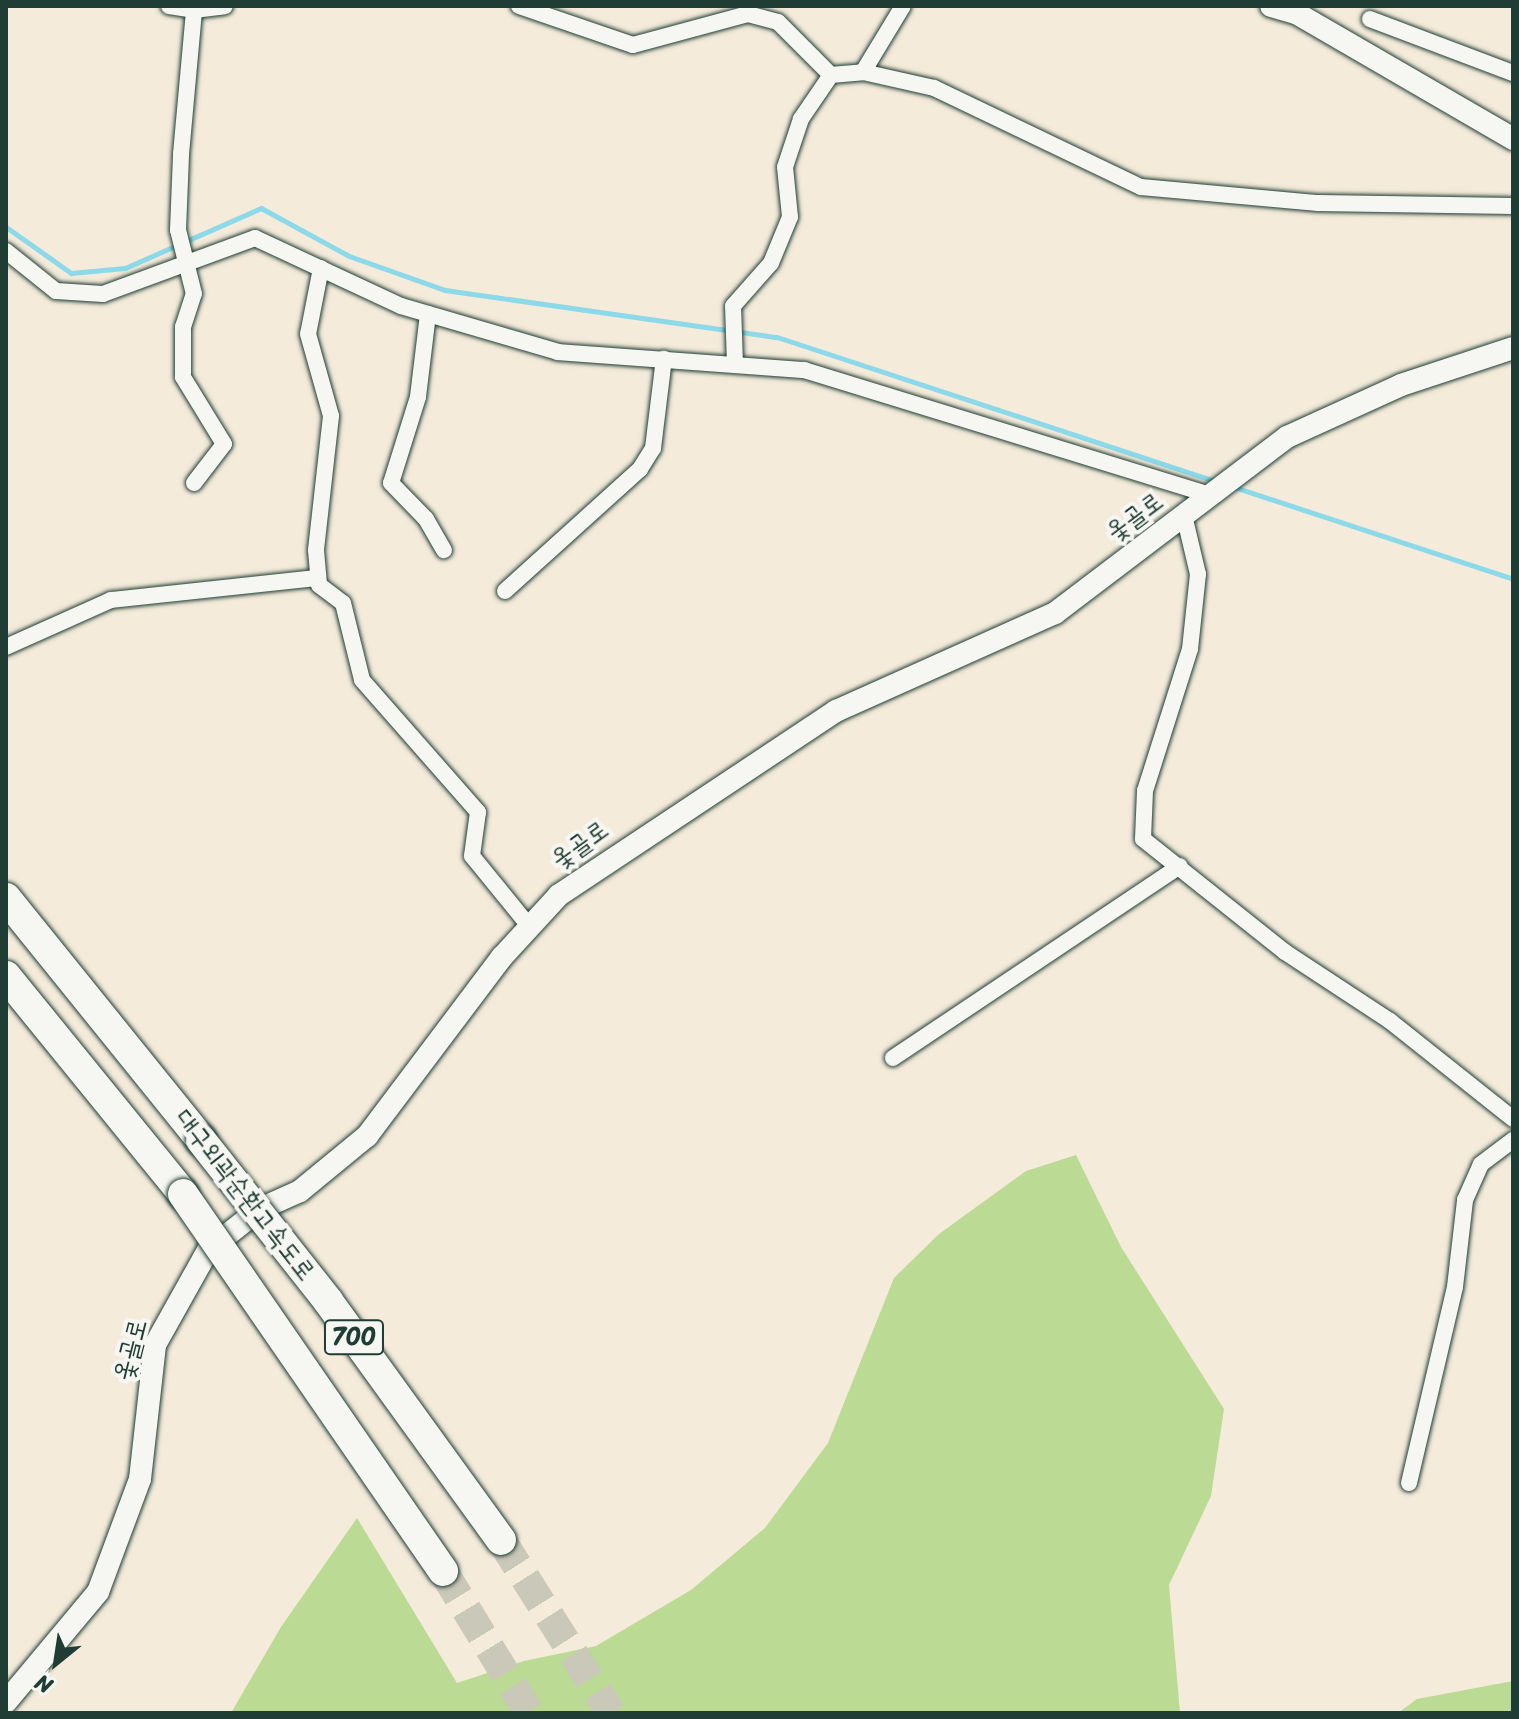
<!DOCTYPE html>
<meta charset="utf-8">
<style>
body{margin:0}
#map{position:relative;width:1519px;height:1719px;overflow:hidden;background:#f4ebda;font-family:Sriracha,"Poor Story",sans-serif}
div>[style]{position:absolute}
.green>*{inset:0;background:#bbda93}
.stream>*{height:5px;margin:-2.5px;padding:0 2.5px;transform-origin:2.5px;border-radius:2.5px;background:#8bd9e9}
.highway-tunnel>*{height:30px;margin-top:-15px;transform-origin:0;background:repeating-linear-gradient(90deg,#c9c8b9 0 30px,transparent 0 45px)}
.roads{filter:drop-shadow(0 0 2px #1f3d34) drop-shadow(0 0 2px #1f3d34)}
.street>*{height:16px;margin:-8px;padding:0 8px;transform-origin:8px;border-radius:8px;background:#f6f6f2}
.secondary>*{height:22px;margin:-11px;padding:0 11px;transform-origin:11px;border-radius:11px;background:#f6f6f2}
.highway>*{height:30px;margin:-15px;padding:0 15px;transform-origin:15px;border-radius:15px;background:#f6f6f2}
.bridges{filter:drop-shadow(0 0 2px #1f3d34) drop-shadow(0 0 2px #1f3d34)}
.highway-bridge>*{height:30px;margin:-15px;padding:0 15px;transform-origin:15px;border-radius:15px;background:#f6f6f2}
span{translate:-50% -50%;white-space:nowrap;text-align:center;line-height:1.15;-webkit-text-stroke:8px #f6f6f2;paint-order:stroke}
.shield-label span{padding:2px 6px;background:#f6f6f2;border:2px solid;border-radius:6px;-webkit-text-stroke-width:0}
.shield-label{font-size:24px;color:#1f3d34;font-weight:700}
.street-label{font-size:26px;color:#1f3d34}
.frame{position:absolute;inset:0;border:8px solid #1f3d34;pointer-events:none}
.north{position:absolute;left:16px;top:1623px;width:80px;height:80px;-webkit-text-stroke:6px #f6f6f2;paint-order:stroke;rotate:210deg;font-size:22px;font-weight:700;line-height:32px;text-align:center;color:#1f3d34}
.north::after{content:'';display:block;margin:auto;width:28px;height:36px;background:#1f3d34;clip-path:polygon(50% 0,100% 100%,50% 72%,0 100%)}
</style>
<div id="map">
<div class="green">
<div style="clip-path:polygon(1076px 1155px,1121px 1247px,1224px 1409px,1211px 1496px,1169px 1585px,1180px 1713px,231px 1713px,281px 1627px,357px 1518px,457px 1683px,524px 1661px,596px 1646px,691px 1590px,765px 1528px,828px 1443px,894px 1278px,939px 1234px,1026px 1171px)"></div>
<div style="clip-path:polygon(1513px 1681px,1513px 1713px,1398px 1713px,1417px 1699px)"></div>
</div>
<div class="stream">
<div style="left:6px;top:227px;width:80px;rotate:35.3deg"></div>
<div style="left:71px;top:273px;width:54px;rotate:-5.3deg"></div>
<div style="left:125px;top:268px;width:149px;rotate:-23.8deg"></div>
<div style="left:261px;top:208px;width:100px;rotate:28.6deg"></div>
<div style="left:349px;top:256px;width:102px;rotate:19.5deg"></div>
<div style="left:445px;top:290px;width:335px;rotate:8.1deg"></div>
<div style="left:777px;top:337px;width:462px;rotate:18.2deg"></div>
<div style="left:1234px;top:487px;width:294px;rotate:18.2deg"></div>
</div>
<div class="highway-tunnel">
<div style="left:501px;top:1540px;width:205px;rotate:57.6deg"></div>
<div style="left:443px;top:1571px;width:166px;rotate:58.8deg"></div>
</div>
<div class="roads">
<div class="street">
<div style="left:169px;top:6px;width:25px;rotate:9deg"></div>
<div style="left:519px;top:6px;width:120px;rotate:18.9deg"></div>
<div style="left:633px;top:45px;width:119px;rotate:-15.1deg"></div>
<div style="left:748px;top:14px;width:31px;rotate:15deg"></div>
<div style="left:778px;top:22px;width:75px;rotate:45deg"></div>
<div style="left:831px;top:75px;width:32px;rotate:-5deg"></div>
<div style="left:863px;top:72px;width:73px;rotate:12.7deg"></div>
<div style="left:934px;top:88px;width:229px;rotate:25.6deg"></div>
<div style="left:1141px;top:187px;width:178px;rotate:5.2deg"></div>
<div style="left:1318px;top:203px;width:195px;rotate:0.9deg"></div>
<div style="left:1370px;top:19px;width:153px;rotate:20.7deg"></div>
<div style="left:863px;top:72px;width:77px;rotate:-58.8deg"></div>
<div style="left:6px;top:251px;width:64px;rotate:38.7deg"></div>
<div style="left:56px;top:291px;width:47px;rotate:3.7deg"></div>
<div style="left:103px;top:294px;width:162px;rotate:-20.2deg"></div>
<div style="left:255px;top:238px;width:161px;rotate:25deg"></div>
<div style="left:401px;top:306px;width:164px;rotate:16.3deg"></div>
<div style="left:558px;top:352px;width:247px;rotate:4.2deg"></div>
<div style="left:804px;top:370px;width:425px;rotate:17.1deg"></div>
<div style="left:321px;top:268px;width:67px;rotate:101.1deg"></div>
<div style="left:308px;top:334px;width:85px;rotate:74.3deg"></div>
<div style="left:331px;top:416px;width:135px;rotate:96.4deg"></div>
<div style="left:316px;top:550px;width:35px;rotate:85deg"></div>
<div style="left:319px;top:585px;width:30px;rotate:37deg"></div>
<div style="left:343px;top:603px;width:79px;rotate:76.1deg"></div>
<div style="left:362px;top:680px;width:176px;rotate:48.7deg"></div>
<div style="left:478px;top:812px;width:44px;rotate:97.8deg"></div>
<div style="left:472px;top:856px;width:90px;rotate:50.8deg"></div>
<div style="left:428px;top:314px;width:84px;rotate:96.9deg"></div>
<div style="left:418px;top:397px;width:90px;rotate:107.4deg"></div>
<div style="left:391px;top:483px;width:50px;rotate:45.8deg"></div>
<div style="left:426px;top:519px;width:36px;rotate:60deg"></div>
<div style="left:735px;top:365px;width:59px;rotate:-91.9deg"></div>
<div style="left:733px;top:306px;width:57px;rotate:-48.5deg"></div>
<div style="left:771px;top:263px;width:50px;rotate:-67.6deg"></div>
<div style="left:790px;top:217px;width:50px;rotate:-95.7deg"></div>
<div style="left:785px;top:167px;width:51px;rotate:-71.6deg"></div>
<div style="left:801px;top:119px;width:53px;rotate:-55.7deg"></div>
<div style="left:194px;top:483px;width:49px;rotate:-52.4deg"></div>
<div style="left:224px;top:444px;width:79px;rotate:-121.5deg"></div>
<div style="left:183px;top:377px;width:50px;rotate:-90deg"></div>
<div style="left:183px;top:327px;width:35px;rotate:-72deg"></div>
<div style="left:194px;top:294px;width:66px;rotate:-104deg"></div>
<div style="left:178px;top:230px;width:76px;rotate:-87.7deg"></div>
<div style="left:181px;top:154px;width:145px;rotate:-84.8deg"></div>
<div style="left:194px;top:10px;width:31px;rotate:-7deg"></div>
<div style="left:1184px;top:515px;width:61px;rotate:76.7deg"></div>
<div style="left:1198px;top:574px;width:75px;rotate:96.1deg"></div>
<div style="left:1190px;top:649px;width:149px;rotate:107.6deg"></div>
<div style="left:1145px;top:791px;width:48px;rotate:92.4deg"></div>
<div style="left:1143px;top:839px;width:181px;rotate:38.5deg"></div>
<div style="left:1285px;top:952px;width:126px;rotate:33.3deg"></div>
<div style="left:1390px;top:1021px;width:157px;rotate:38.5deg"></div>
<div style="left:505px;top:591px;width:182px;rotate:-42.1deg"></div>
<div style="left:640px;top:469px;width:25px;rotate:-58deg"></div>
<div style="left:653px;top:448px;width:90px;rotate:-83deg"></div>
<div style="left:6px;top:647px;width:115px;rotate:-24.1deg"></div>
<div style="left:111px;top:600px;width:208px;rotate:-6.1deg"></div>
<div style="left:893px;top:1058px;width:345px;rotate:-33.8deg"></div>
<div style="left:1409px;top:1483px;width:201px;rotate:-76.8deg"></div>
<div style="left:1455px;top:1287px;width:88px;rotate:-83.4deg"></div>
<div style="left:1465px;top:1200px;width:39px;rotate:-66deg"></div>
<div style="left:1481px;top:1164px;width:40px;rotate:-37deg"></div>
</div>
<div class="secondary">
<div style="left:1271px;top:6px;width:26px;rotate:16deg"></div>
<div style="left:1296px;top:13px;width:251px;rotate:30.1deg"></div>
<div style="left:6px;top:1702px;width:143px;rotate:-50.1deg"></div>
<div style="left:98px;top:1592px;width:121px;rotate:-69.6deg"></div>
<div style="left:140px;top:1479px;width:135px;rotate:-83.6deg"></div>
<div style="left:155px;top:1345px;width:109px;rotate:-60.8deg"></div>
<div style="left:208px;top:1250px;width:66px;rotate:-38.3deg"></div>
<div style="left:260px;top:1209px;width:44px;rotate:-24.2deg"></div>
<div style="left:300px;top:1191px;width:87px;rotate:-39.4deg"></div>
<div style="left:367px;top:1136px;width:224px;rotate:-53deg"></div>
<div style="left:502px;top:957px;width:84px;rotate:-47.4deg"></div>
<div style="left:559px;top:895px;width:333px;rotate:-33.6deg"></div>
<div style="left:836px;top:711px;width:240px;rotate:-24.1deg"></div>
<div style="left:1055px;top:613px;width:291px;rotate:-37.2deg"></div>
<div style="left:1287px;top:437px;width:125px;rotate:-24.5deg"></div>
<div style="left:1401px;top:385px;width:118px;rotate:-18.3deg"></div>
</div>
<div class="highway">
<div style="left:6px;top:898px;width:311px;rotate:51.1deg"></div>
<div style="left:6px;top:976px;width:281px;rotate:50.9deg"></div>
</div>
</div>
<div class="bridges">
<div class="highway-bridge">
<div style="left:201px;top:1140px;width:205px;rotate:51.7deg"></div>
<div style="left:328px;top:1301px;width:295px;rotate:54.1deg"></div>
<div style="left:183px;top:1194px;width:458px;rotate:55.4deg"></div>
</div>
</div>
<div class="shield-label">
<span style="left:354px;top:1337px">700</span>
</div>
<div class="street-label">
<span style="left:1135px;top:517px;rotate:-37deg">옻골로</span>
<span style="left:580px;top:845px;rotate:-36deg">옻골로</span>
<span style="left:245px;top:1195px;rotate:52deg">대구외곽순환고속도로</span>
<span style="left:131px;top:1350px;rotate:-76deg">옻골로</span>
</div>
<div class="frame"></div>
<div class="north">N</div>
</div>
